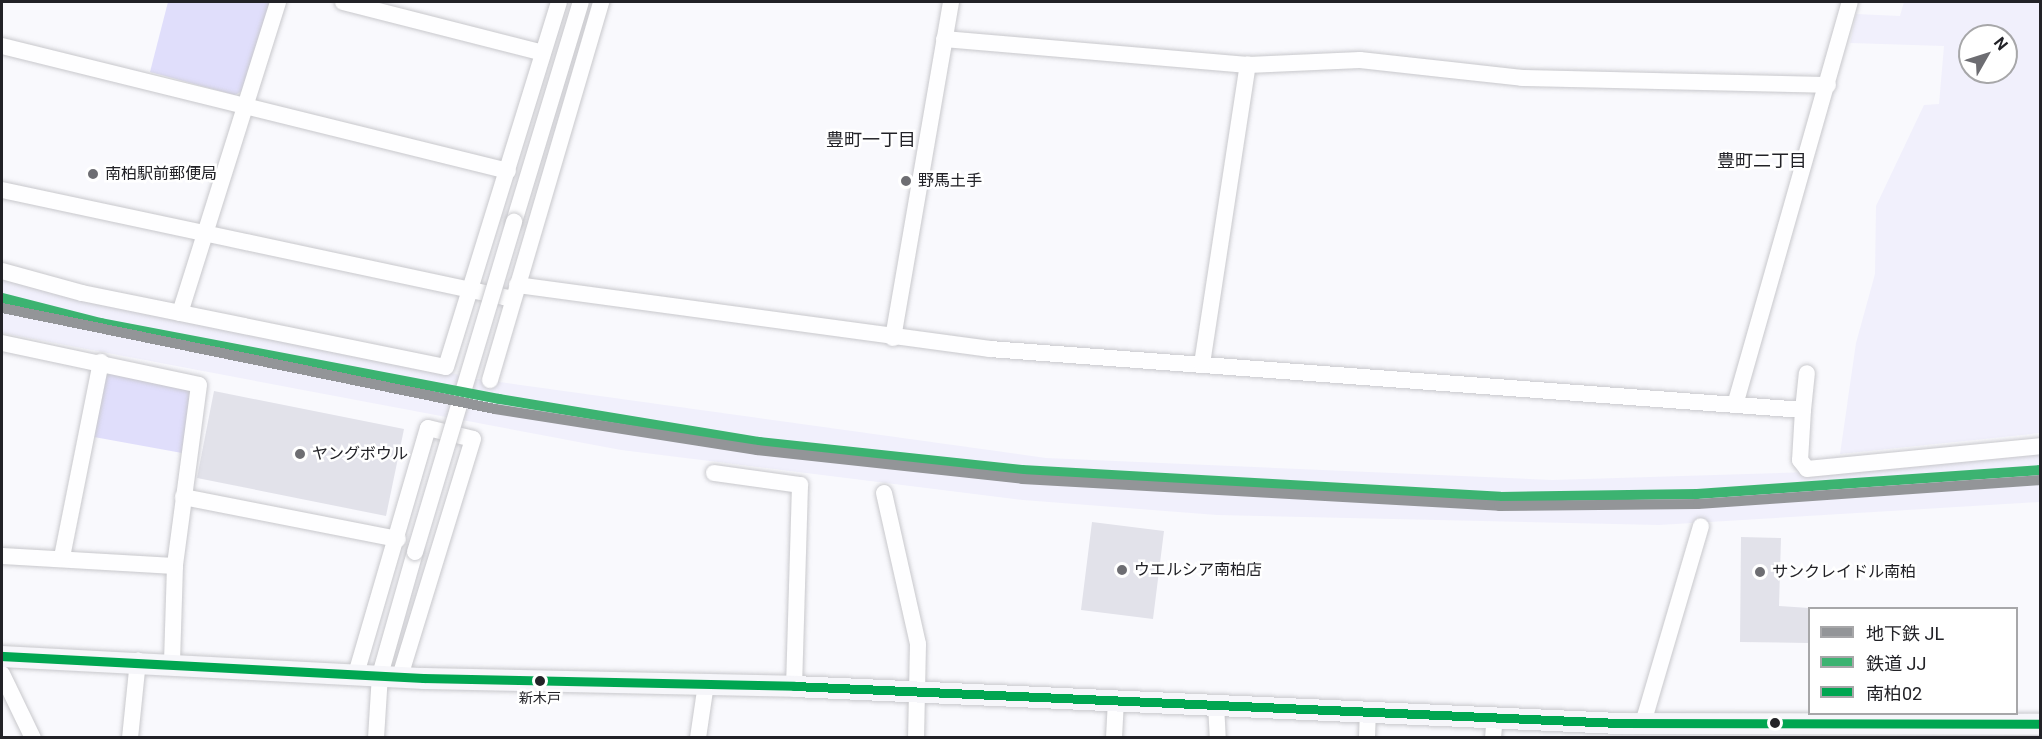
<!DOCTYPE html>
<meta charset="utf-8">
<style>
body{margin:0}
#map{position:relative;width:2042px;height:739px;overflow:hidden;background:#f9f9fd;font-family:Roboto,"Noto Sans JP",sans-serif}
div>[style]{position:absolute}
.built>*{inset:0;background:#f1f0fc}
.green>*{inset:0;background:#e0defb}
.building>*{inset:0;background:#e2e2ea}
.roads{filter:drop-shadow(0 0 2px #c8c8cc) drop-shadow(0 0 2px #c8c8cc)}
.minor>*{height:16px;margin:-8px;padding:0 8px;transform-origin:8px;border-radius:8px;background:#fefeff}
.major>*{height:21px;margin:-10.5px;padding:0 10.5px;transform-origin:10.5px;border-radius:10.5px;background:#f6f6fa}
.bridges{filter:drop-shadow(0 0 2px #c8c8cc) drop-shadow(0 0 2px #c8c8cc)}
.minor-bridge>*{height:16px;margin:-8px;padding:0 8px;transform-origin:8px;border-radius:8px;background:#fefeff}
.bus-1>*{height:9px;margin:-4.5px;padding:0 4.5px;transform-origin:4.5px;border-radius:4.5px;background:#00a651}
.rail-1>*{height:10px;margin:-5px;padding:0 5px;transform-origin:5px;border-radius:5px;background:#3cb371}
.metro-1>*{height:10px;margin:-5px;padding:0 5px;transform-origin:5px;border-radius:5px;background:#939598}
.dots>*{width:16px;height:16px;translate:-50% -50%;box-sizing:border-box;border:3px solid #fff;border-radius:50%}
span{translate:-50% -50%;white-space:nowrap;text-align:center;line-height:1.15;-webkit-text-stroke:5px #fff;paint-order:stroke}
.bus-label{font-size:14px;color:#222227}
.poi-label{font-size:16px;color:#222227}
.left{translate:0 -50%;text-align:left}
.neighbourhood-label{font-size:18px;color:#222227}
.frame{position:absolute;inset:0;border:3px solid #222227;pointer-events:none}
.legend{position:absolute;left:1808px;top:607px;width:210px;height:108px;box-sizing:border-box;background:#fff;border:2px solid #a7a7a9;margin:0;padding:8px 10px;list-style:none;font-size:18px;color:#222227}
.legend li{display:flex;align-items:center;gap:12px;height:30px}
.legend b{width:30px;border:2px solid #a7a7a9}
.north{position:absolute;left:1958px;top:24px;width:60px;height:60px;box-sizing:border-box;background:#fff;border:2px solid #a7a7a9;border-radius:50%;rotate:51deg;font-size:16px;font-weight:700;line-height:24px;text-align:center;color:#222227}
.north::after{content:'';display:block;margin:auto;width:21px;height:27px;background:#6d6d72;clip-path:polygon(50% 0,100% 100%,50% 72%,0 100%)}
</style>
<div id="map">
<div class="built">
<div style="clip-path:polygon(evenodd,1904px 2px,2040px 2px,2040px 433px,1840px 454px,1856px 343px,1875px 274px,1876px 206px,1924px 105px,1939px 104px,1944px 46px,1850px 43px,1856px 14px,1900px 16px,1904px 2px,1970px 36px,2006px 36px,2006px 72px,1970px 72px,1970px 36px)"></div>
<div style="clip-path:polygon(2px 276px,478px 379px,1046px 458px,1552px 480px,1878px 470px,2040px 454px,2040px 502px,1659px 525px,1217px 515px,1023px 500px,621px 450px,2px 333px)"></div>
</div>
<div class="green">
<div style="clip-path:polygon(168px 2px,272px 2px,244px 90px,235px 95px,150px 72px)"></div>
<div style="clip-path:polygon(112px 370px,190px 385px,194px 393px,182px 453px,94px 437px,106px 374px)"></div>
</div>
<div class="building">
<div style="clip-path:polygon(214px 391px,404px 429px,386px 516px,197px 478px)"></div>
<div style="clip-path:polygon(1092px 522px,1164px 531px,1153px 619px,1081px 610px)"></div>
<div style="clip-path:polygon(1741px 537px,1781px 538px,1779px 606px,1809px 608px,1809px 643px,1740px 642px)"></div>
</div>
<div class="roads">
<div class="minor">
<div style="left:343px;top:2px;width:206px;rotate:14.3deg"></div>
<div style="left:944px;top:39px;width:305px;rotate:4.9deg"></div>
<div style="left:1248px;top:65px;width:112px;rotate:-2.6deg"></div>
<div style="left:1360px;top:60px;width:163px;rotate:6.3deg"></div>
<div style="left:1522px;top:78px;width:306px;rotate:1.3deg"></div>
<div style="left:2px;top:46px;width:521px;rotate:13.88deg"></div>
<div style="left:2px;top:190px;width:522px;rotate:12.04deg"></div>
<div style="left:514px;top:222px;width:230px;rotate:-73.1deg"></div>
<div style="left:2px;top:271px;width:83px;rotate:15.4deg"></div>
<div style="left:82px;top:293px;width:371px;rotate:11.5deg"></div>
<div style="left:446px;top:367px;width:382px;rotate:-72.8deg"></div>
<div style="left:517px;top:285px;width:477px;rotate:7.7deg"></div>
<div style="left:990px;top:349px;width:815px;rotate:4.29deg"></div>
<div style="left:1803px;top:410px;width:50px;rotate:93.4deg"></div>
<div style="left:1800px;top:460px;width:11px;rotate:52deg"></div>
<div style="left:1807px;top:469px;width:234px;rotate:-5.6deg"></div>
<div style="left:180px;top:313px;width:326px;rotate:-72.5deg"></div>
<div style="left:893px;top:338px;width:341px;rotate:-80.2deg"></div>
<div style="left:2px;top:343px;width:201px;rotate:12deg"></div>
<div style="left:199px;top:385px;width:183px;rotate:97.6deg"></div>
<div style="left:175px;top:566px;width:95px;rotate:91.8deg"></div>
<div style="left:1202px;top:364px;width:303px;rotate:-81.3deg"></div>
<div style="left:490px;top:380px;width:394px;rotate:-73.6deg"></div>
<div style="left:1735px;top:405px;width:419px;rotate:-74.1deg"></div>
<div style="left:1803px;top:410px;width:37px;rotate:-84deg"></div>
<div style="left:714px;top:473px;width:87px;rotate:7.9deg"></div>
<div style="left:800px;top:485px;width:201px;rotate:91.7deg"></div>
<div style="left:884px;top:493px;width:155px;rotate:77.3deg"></div>
<div style="left:918px;top:644px;width:94px;rotate:91.2deg"></div>
<div style="left:183px;top:497px;width:219px;rotate:11.1deg"></div>
<div style="left:2px;top:556px;width:173px;rotate:3.3deg"></div>
<div style="left:62px;top:557px;width:199px;rotate:-78.7deg"></div>
<div style="left:2px;top:674px;width:71px;rotate:64.2deg"></div>
<div style="left:356px;top:674px;width:256px;rotate:-73.7deg"></div>
<div style="left:428px;top:428px;width:46px;rotate:13.7deg"></div>
<div style="left:473px;top:439px;width:248px;rotate:107.1deg"></div>
<div style="left:1216px;top:704px;width:34px;rotate:87deg"></div>
<div style="left:1643px;top:723px;width:205px;rotate:-73.6deg"></div>
<div style="left:130px;top:738px;width:78px;rotate:-84.1deg"></div>
<div style="left:376px;top:738px;width:63px;rotate:-86.4deg"></div>
<div style="left:380px;top:675px;width:128px;rotate:-74.1deg"></div>
<div style="left:698px;top:738px;width:55px;rotate:-81.6deg"></div>
<div style="left:1114px;top:738px;width:38px;rotate:-87deg"></div>
<div style="left:1367px;top:738px;width:27px;rotate:-88deg"></div>
<div style="left:1493px;top:738px;width:21px;rotate:-85deg"></div>
</div>
<div class="major">
<div style="left:2px;top:656px;width:422px;rotate:3deg"></div>
<div style="left:423px;top:678px;width:371px;rotate:1.2deg"></div>
<div style="left:794px;top:686px;width:824px;rotate:2.57deg"></div>
<div style="left:1617px;top:723px;width:423px;rotate:0.1deg"></div>
</div>
</div>
<div class="bridges">
<div class="minor-bridge">
<div style="left:415px;top:552px;width:345px;rotate:-73.3deg"></div>
</div>
</div>
<div class="bus-1">
<div style="left:2px;top:656px;width:422px;rotate:3deg"></div>
<div style="left:423px;top:678px;width:371px;rotate:1.2deg"></div>
<div style="left:794px;top:686px;width:824px;rotate:2.57deg"></div>
<div style="left:1617px;top:723px;width:423px;rotate:0.1deg"></div>
</div>
<div class="rail-1">
<div style="left:2px;top:298px;width:102px;rotate:14.2deg"></div>
<div style="left:101px;top:323px;width:405px;rotate:10.8deg"></div>
<div style="left:499px;top:399px;width:264px;rotate:9.4deg"></div>
<div style="left:759px;top:442px;width:264px;rotate:6.1deg"></div>
<div style="left:1022px;top:470px;width:479px;rotate:3.2deg"></div>
<div style="left:1500px;top:497px;width:197px;rotate:-0.9deg"></div>
<div style="left:1697px;top:494px;width:344px;rotate:-4deg"></div>
</div>
<div class="metro-1">
<div style="left:2px;top:308px;width:503px;rotate:11.58deg"></div>
<div style="left:495px;top:409px;width:265px;rotate:8.9deg"></div>
<div style="left:757px;top:450px;width:267px;rotate:6.2deg"></div>
<div style="left:1022px;top:479px;width:478px;rotate:3.2deg"></div>
<div style="left:1499px;top:506px;width:199px;rotate:-0.6deg"></div>
<div style="left:1698px;top:504px;width:343px;rotate:-4deg"></div>
</div>
<div class="dots">
<div style="left:93px;top:174px;background:#6d6d72"></div>
<div style="left:906px;top:181px;background:#6d6d72"></div>
<div style="left:300px;top:454px;background:#6d6d72"></div>
<div style="left:1122px;top:570px;background:#6d6d72"></div>
<div style="left:1760px;top:572px;background:#6d6d72"></div>
<div style="left:540px;top:681px;background:#222227"></div>
<div style="left:1775px;top:723px;background:#222227"></div>
</div>
<div class="bus-label">
<span style="left:540px;top:698px">新木戸</span>
</div>
<div class="poi-label">
<span class="left" style="left:105px;top:174px">南柏駅前郵便局</span>
<span class="left" style="left:918px;top:181px">野馬土手</span>
<span class="left" style="left:312px;top:454px">ヤングボウル</span>
<span class="left" style="left:1134px;top:570px">ウエルシア南柏店</span>
<span class="left" style="left:1772px;top:572px">サンクレイドル南柏</span>
</div>
<div class="neighbourhood-label">
<span style="left:871px;top:140px">豊町一丁目</span>
<span style="left:1762px;top:161px">豊町二丁目</span>
</div>
<div class="frame"></div>
<ul class="legend">
<li><b style="height:8px;background:#939598"></b>地下鉄 JL</li>
<li><b style="height:8px;background:#3cb371"></b>鉄道 JJ</li>
<li><b style="height:8px;background:#00a651"></b>南柏02</li>
</ul>
<div class="north">N</div>
</div>
